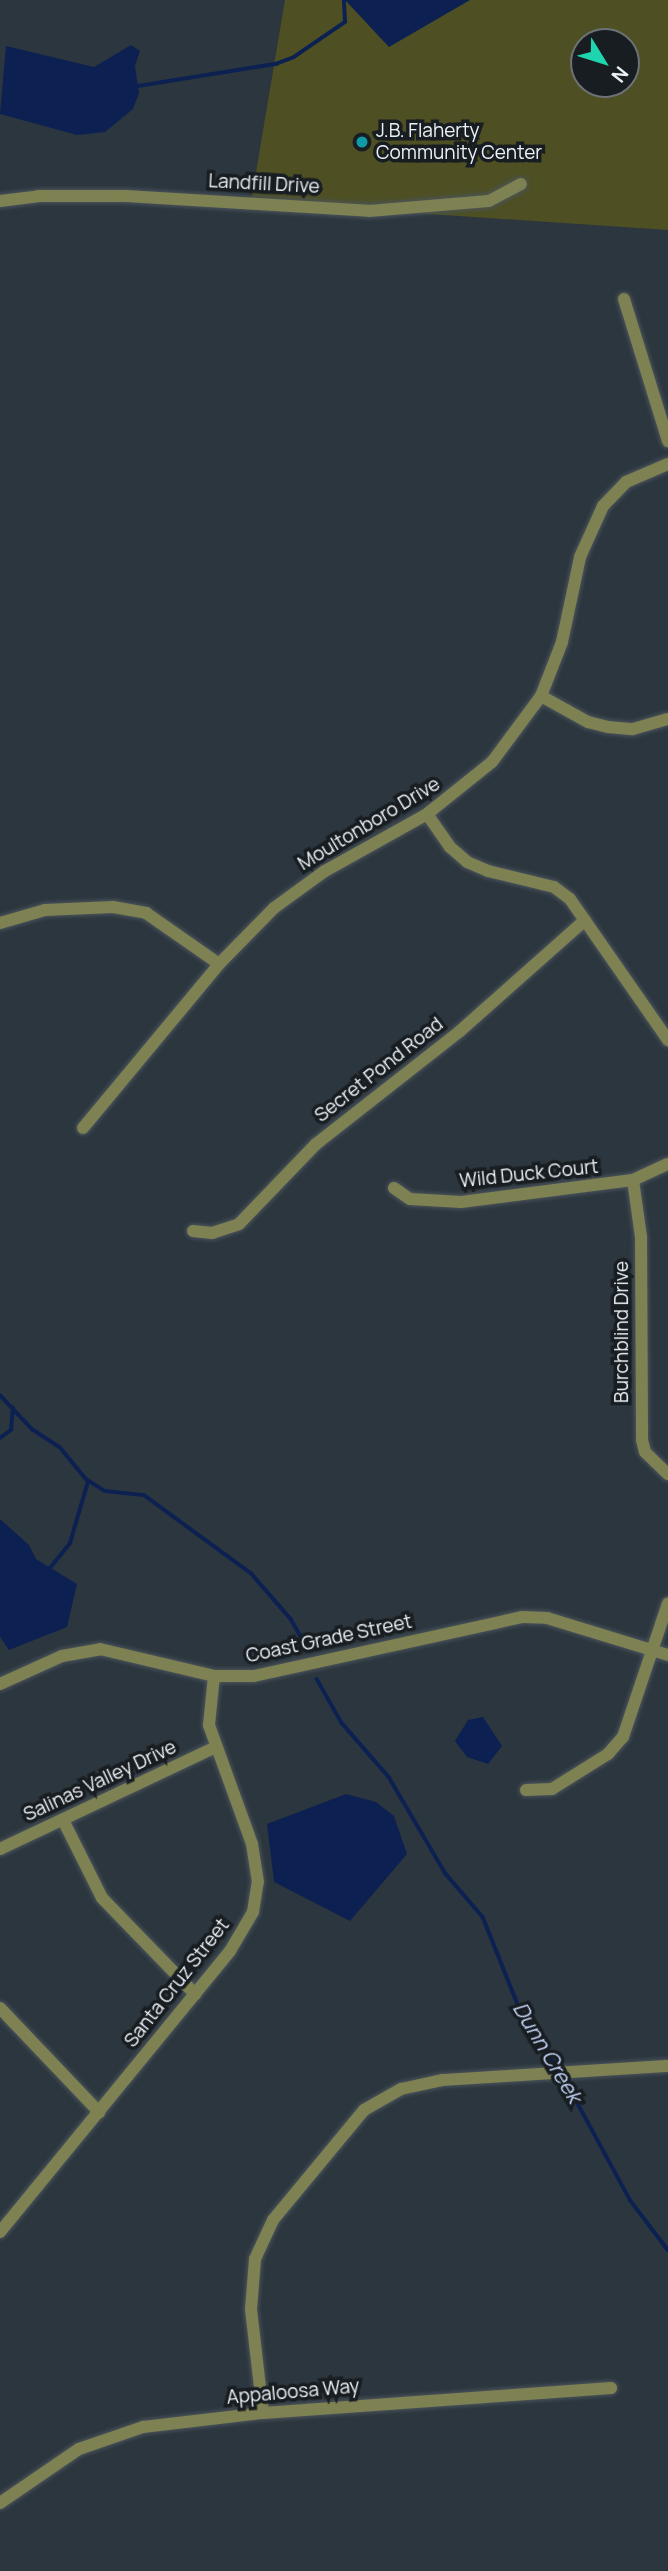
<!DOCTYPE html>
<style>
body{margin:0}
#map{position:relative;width:668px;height:2571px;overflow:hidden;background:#2c363e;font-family:Manrope,sans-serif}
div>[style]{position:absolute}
.green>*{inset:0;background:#4e5024}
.water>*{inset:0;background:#0c2151}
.stream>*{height:3.5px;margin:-1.75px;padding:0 1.75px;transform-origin:1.75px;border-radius:1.75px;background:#0c2151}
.roads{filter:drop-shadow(0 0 2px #4b545c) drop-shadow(0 0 2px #4b545c)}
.minor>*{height:12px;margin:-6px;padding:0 6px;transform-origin:6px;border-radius:6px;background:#7e8151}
.dots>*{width:19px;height:19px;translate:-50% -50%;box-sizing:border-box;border:4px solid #181d21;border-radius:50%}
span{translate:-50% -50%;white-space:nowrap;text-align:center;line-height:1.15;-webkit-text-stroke:7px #181d21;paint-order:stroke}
.poi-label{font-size:19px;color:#ebf2f7}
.left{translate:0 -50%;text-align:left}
.street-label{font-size:19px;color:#ebf2f7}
.water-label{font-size:21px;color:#c4d5f6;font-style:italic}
.north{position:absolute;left:570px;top:28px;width:70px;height:70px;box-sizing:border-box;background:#181d21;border:2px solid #6c7277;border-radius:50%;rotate:128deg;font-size:19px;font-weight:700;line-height:28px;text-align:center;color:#ebf2f7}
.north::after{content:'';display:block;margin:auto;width:24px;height:32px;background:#1fd5b0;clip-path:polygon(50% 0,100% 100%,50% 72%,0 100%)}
</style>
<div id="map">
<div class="green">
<div style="clip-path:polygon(evenodd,285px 0,668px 0,668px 230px,251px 202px,285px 0,584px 42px,626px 42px,626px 84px,584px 84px,584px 42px)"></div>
</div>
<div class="water">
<div style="clip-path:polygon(345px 0,470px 0,389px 47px)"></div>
<div style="clip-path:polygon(131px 45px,140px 51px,135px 66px,139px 93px,133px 109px,105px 132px,77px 135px,0 114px,6px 46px,94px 67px)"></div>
<div style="clip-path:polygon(0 1519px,29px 1545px,36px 1559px,77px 1584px,67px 1627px,9px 1650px,0 1637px)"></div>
<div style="clip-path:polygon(483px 1717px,502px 1746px,488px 1764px,467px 1757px,455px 1741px,468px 1720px)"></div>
<div style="clip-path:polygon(346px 1794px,376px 1802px,394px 1816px,407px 1854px,350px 1921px,274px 1882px,267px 1824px)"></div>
</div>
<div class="stream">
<div style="left:138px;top:86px;width:140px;rotate:-9.1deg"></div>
<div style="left:276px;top:64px;width:19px;rotate:-21deg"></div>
<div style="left:294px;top:57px;width:62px;rotate:-34.5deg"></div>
<div style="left:345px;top:22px;width:22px;rotate:-93deg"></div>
<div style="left:0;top:1395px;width:47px;rotate:46.7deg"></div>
<div style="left:32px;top:1429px;width:33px;rotate:33deg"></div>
<div style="left:60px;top:1447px;width:41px;rotate:50.9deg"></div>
<div style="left:86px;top:1479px;width:22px;rotate:32deg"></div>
<div style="left:105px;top:1491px;width:39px;rotate:6deg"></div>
<div style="left:144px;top:1495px;width:132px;rotate:36.1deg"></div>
<div style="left:251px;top:1573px;width:61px;rotate:49deg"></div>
<div style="left:291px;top:1619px;width:28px;rotate:60deg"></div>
<div style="left:0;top:1438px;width:14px;rotate:-36deg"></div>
<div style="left:11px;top:1430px;width:22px;rotate:-85deg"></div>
<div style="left:50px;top:1568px;width:32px;rotate:-51deg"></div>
<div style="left:70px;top:1543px;width:64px;rotate:-73.6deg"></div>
<div style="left:317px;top:1679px;width:51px;rotate:60.4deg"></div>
<div style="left:342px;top:1723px;width:72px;rotate:49deg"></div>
<div style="left:389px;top:1777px;width:113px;rotate:59.6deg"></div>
<div style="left:446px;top:1874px;width:57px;rotate:49.3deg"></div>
<div style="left:483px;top:1917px;width:102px;rotate:68.2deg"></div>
<div style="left:521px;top:2012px;width:69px;rotate:56.8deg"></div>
<div style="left:563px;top:2076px;width:142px;rotate:61.5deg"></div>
<div style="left:631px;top:2201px;width:61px;rotate:52.9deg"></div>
</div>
<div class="roads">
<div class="minor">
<div style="left:0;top:201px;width:38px;rotate:-7deg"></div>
<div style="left:38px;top:196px;width:88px"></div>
<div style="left:126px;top:196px;width:243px;rotate:3.5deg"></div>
<div style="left:369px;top:211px;width:120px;rotate:-4.8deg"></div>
<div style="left:489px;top:201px;width:36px;rotate:-28deg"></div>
<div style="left:624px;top:299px;width:149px;rotate:72.8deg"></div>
<div style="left:541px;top:696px;width:54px;rotate:29deg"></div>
<div style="left:588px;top:722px;width:21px;rotate:14deg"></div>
<div style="left:608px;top:727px;width:25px;rotate:5deg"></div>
<div style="left:633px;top:729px;width:36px;rotate:-16deg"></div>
<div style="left:427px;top:814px;width:40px;rotate:55.1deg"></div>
<div style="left:450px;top:847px;width:23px;rotate:41deg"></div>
<div style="left:467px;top:862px;width:23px;rotate:23deg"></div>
<div style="left:488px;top:871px;width:68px;rotate:13.6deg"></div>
<div style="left:554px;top:887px;width:20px;rotate:37deg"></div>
<div style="left:570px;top:899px;width:172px;rotate:55.2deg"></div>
<div style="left:0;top:923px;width:47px;rotate:-16.1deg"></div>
<div style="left:45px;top:910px;width:68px;rotate:-2.5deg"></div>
<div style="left:113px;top:907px;width:34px;rotate:10deg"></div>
<div style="left:146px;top:913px;width:89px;rotate:34.9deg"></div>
<div style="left:83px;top:1128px;width:213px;rotate:-50.3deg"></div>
<div style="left:219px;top:964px;width:78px;rotate:-45.5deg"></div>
<div style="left:274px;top:908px;width:63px;rotate:-36deg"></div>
<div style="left:325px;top:871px;width:117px;rotate:-29.2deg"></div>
<div style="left:427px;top:814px;width:83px;rotate:-38.7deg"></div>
<div style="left:492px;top:762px;width:82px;rotate:-53.4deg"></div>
<div style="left:541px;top:696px;width:58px;rotate:-68.7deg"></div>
<div style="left:562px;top:642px;width:87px;rotate:-78deg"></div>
<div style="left:580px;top:557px;width:56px;rotate:-65.7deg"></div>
<div style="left:603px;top:506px;width:33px;rotate:-46deg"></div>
<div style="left:626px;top:482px;width:46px;rotate:-23.2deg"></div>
<div style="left:633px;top:1180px;width:58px;rotate:82deg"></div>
<div style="left:641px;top:1237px;width:203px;rotate:89.7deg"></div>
<div style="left:642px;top:1440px;width:12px;rotate:76deg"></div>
<div style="left:645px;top:1452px;width:32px;rotate:44deg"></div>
<div style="left:394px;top:1188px;width:19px;rotate:35deg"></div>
<div style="left:410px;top:1199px;width:51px;rotate:3.4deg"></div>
<div style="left:461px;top:1202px;width:173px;rotate:-7.3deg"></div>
<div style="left:633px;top:1180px;width:38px;rotate:-25deg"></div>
<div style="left:193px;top:1231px;width:19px;rotate:6deg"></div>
<div style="left:212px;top:1233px;width:28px;rotate:-18deg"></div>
<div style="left:239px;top:1224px;width:111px;rotate:-46.1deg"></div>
<div style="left:316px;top:1144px;width:183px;rotate:-38.1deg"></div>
<div style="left:460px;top:1031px;width:167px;rotate:-41.6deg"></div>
<div style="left:0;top:1684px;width:68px;rotate:-24.3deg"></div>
<div style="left:62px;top:1656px;width:39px;rotate:-10deg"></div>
<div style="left:100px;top:1649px;width:117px;rotate:13.3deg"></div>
<div style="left:214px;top:1676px;width:40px"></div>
<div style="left:254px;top:1676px;width:274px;rotate:-12.4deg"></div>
<div style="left:522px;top:1617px;width:25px;rotate:2deg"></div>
<div style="left:547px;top:1618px;width:127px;rotate:17deg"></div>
<div style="left:526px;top:1790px;width:26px;rotate:-2deg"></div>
<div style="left:552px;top:1789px;width:66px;rotate:-32deg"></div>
<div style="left:608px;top:1754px;width:23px;rotate:-49deg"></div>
<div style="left:623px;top:1737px;width:141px;rotate:-71.4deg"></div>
<div style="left:63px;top:1820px;width:87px;rotate:63.4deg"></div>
<div style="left:102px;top:1898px;width:134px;rotate:45.9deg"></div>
<div style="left:0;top:1849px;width:239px;rotate:-25.3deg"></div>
<div style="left:0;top:2008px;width:144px;rotate:46.4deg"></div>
<div style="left:0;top:2232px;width:363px;rotate:-50.7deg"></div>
<div style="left:230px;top:1951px;width:45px;rotate:-59.5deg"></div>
<div style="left:253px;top:1912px;width:30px;rotate:-81deg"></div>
<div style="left:258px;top:1882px;width:38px;rotate:-99deg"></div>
<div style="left:252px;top:1844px;width:127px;rotate:-109.9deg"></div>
<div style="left:209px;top:1725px;width:49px;rotate:-84.2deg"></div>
<div style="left:263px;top:2413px;width:105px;rotate:-96.6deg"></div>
<div style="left:251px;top:2309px;width:50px;rotate:-85.4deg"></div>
<div style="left:255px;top:2259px;width:43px;rotate:-65.2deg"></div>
<div style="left:273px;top:2220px;width:143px;rotate:-50.4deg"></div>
<div style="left:364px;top:2110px;width:43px;rotate:-29.6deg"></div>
<div style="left:401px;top:2089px;width:43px;rotate:-12.1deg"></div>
<div style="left:443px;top:2080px;width:225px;rotate:-3.6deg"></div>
<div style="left:0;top:2503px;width:96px;rotate:-34.4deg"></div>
<div style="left:79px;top:2449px;width:68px;rotate:-19deg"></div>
<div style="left:143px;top:2427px;width:121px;rotate:-6.7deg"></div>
<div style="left:263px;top:2413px;width:349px;rotate:-4.1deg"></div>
</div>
</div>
<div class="dots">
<div style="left:362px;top:142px;background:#0f9aa8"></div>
</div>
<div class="poi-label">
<span class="left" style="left:376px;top:142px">J.B. Flaherty<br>Community Center</span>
</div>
<div class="street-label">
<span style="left:264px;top:184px;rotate:3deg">Landfill Drive</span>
<span style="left:369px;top:824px;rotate:-31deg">Moultonboro Drive</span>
<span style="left:379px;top:1070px;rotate:-38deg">Secret Pond Road</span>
<span style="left:529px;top:1174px;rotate:-6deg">Wild Duck Court</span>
<span style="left:622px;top:1332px;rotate:-90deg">Burchblind Drive</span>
<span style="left:329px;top:1639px;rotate:-12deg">Coast Grade Street</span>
<span style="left:100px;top:1781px;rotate:-25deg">Salinas Valley Drive</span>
<span style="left:177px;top:1983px;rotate:-52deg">Santa Cruz Street</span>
<span style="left:293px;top:2392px;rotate:-5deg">Appaloosa Way</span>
</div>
<div class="water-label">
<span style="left:548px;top:2052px;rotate:59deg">Dunn Creek</span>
</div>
<div class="north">N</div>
</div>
